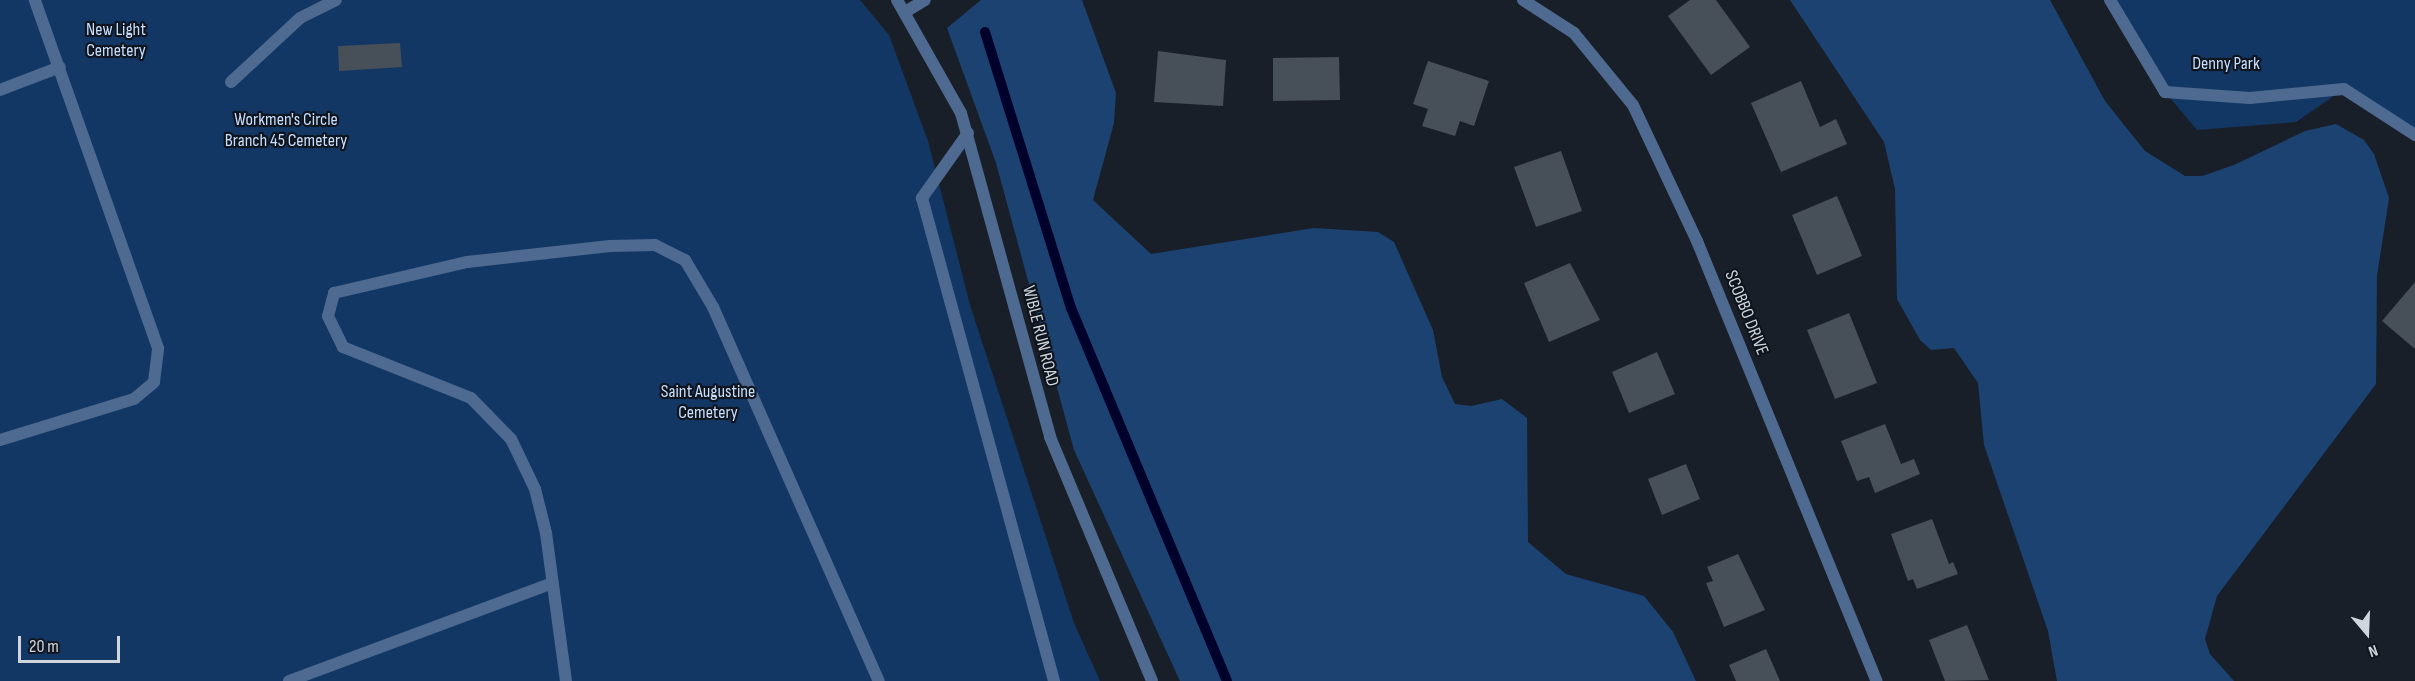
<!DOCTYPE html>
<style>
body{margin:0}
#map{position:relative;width:2415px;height:681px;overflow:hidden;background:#181f28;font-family:"Sofia Sans Condensed",sans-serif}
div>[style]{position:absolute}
.green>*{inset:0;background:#133765}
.forest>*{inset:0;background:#1c4272}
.stream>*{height:10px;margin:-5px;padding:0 5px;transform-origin:5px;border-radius:5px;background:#00012b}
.building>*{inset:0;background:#474f59}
.service>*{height:12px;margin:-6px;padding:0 6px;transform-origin:6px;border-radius:6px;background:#4e6a90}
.minor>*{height:12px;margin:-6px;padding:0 6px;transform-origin:6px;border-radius:6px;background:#4e6a90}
.tertiary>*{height:12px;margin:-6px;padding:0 6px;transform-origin:6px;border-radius:6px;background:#4e6a90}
span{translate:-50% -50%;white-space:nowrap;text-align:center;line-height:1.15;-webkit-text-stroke:4.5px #0f151e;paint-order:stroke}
.park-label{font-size:18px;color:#c8dffe}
.street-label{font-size:18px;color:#d1d6dd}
.north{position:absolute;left:2337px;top:603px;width:60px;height:60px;-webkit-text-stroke:4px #0f151e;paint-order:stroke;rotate:161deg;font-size:16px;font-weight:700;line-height:24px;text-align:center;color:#d1d6dd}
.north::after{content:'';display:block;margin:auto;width:21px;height:27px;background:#d1d6dd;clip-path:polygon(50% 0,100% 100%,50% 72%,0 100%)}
.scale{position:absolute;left:18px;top:636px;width:102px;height:27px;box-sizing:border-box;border:3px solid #d1d6dd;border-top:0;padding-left:8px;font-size:18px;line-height:21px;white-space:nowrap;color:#d1d6dd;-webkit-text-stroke:4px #0f151e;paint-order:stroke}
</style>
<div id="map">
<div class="green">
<div style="clip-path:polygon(0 0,860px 0,889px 35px,928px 141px,970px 305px,1074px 623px,1100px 681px,0 681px)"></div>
<div style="clip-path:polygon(2110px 0,2415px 0,2415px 135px,2344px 89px,2296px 122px,2197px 130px,2165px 92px)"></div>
</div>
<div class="forest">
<div style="clip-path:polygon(981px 0,1082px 0,1116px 93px,1114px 123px,1093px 200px,1151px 254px,1314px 228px,1378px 232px,1394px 242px,1433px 330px,1442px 377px,1455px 404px,1471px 406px,1502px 399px,1527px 418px,1528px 542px,1566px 574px,1644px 596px,1673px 632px,1696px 681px,1180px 681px,1074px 450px,996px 163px,947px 28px)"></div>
<div style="clip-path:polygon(1790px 0,2050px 0,2105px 101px,2145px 151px,2185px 176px,2202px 176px,2234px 165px,2305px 131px,2336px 124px,2364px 140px,2374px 154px,2389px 198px,2377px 276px,2376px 384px,2217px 596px,2205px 639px,2210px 654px,2234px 681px,2057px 681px,2048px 631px,1984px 445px,1978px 383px,1954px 348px,1931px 350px,1920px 340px,1897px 299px,1895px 189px,1884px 142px)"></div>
</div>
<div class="stream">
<div style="left:985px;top:32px;width:289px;rotate:72.7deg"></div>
<div style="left:1071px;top:308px;width:404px;rotate:67.3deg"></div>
</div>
<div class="building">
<div style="clip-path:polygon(1690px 0,1716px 0,1750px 47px,1711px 75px,1668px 16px)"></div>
<div style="clip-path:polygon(400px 43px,402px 67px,339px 71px,338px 46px)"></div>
<div style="clip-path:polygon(1158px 51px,1226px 60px,1223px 106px,1154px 102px)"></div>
<div style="clip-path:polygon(1339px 57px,1340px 100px,1273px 101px,1273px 58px)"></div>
<div style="clip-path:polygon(1428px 61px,1489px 81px,1474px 126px,1460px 121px,1455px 136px,1422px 126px,1428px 109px,1413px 104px)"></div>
<div style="clip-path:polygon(1801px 81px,1820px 127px,1836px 119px,1847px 144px,1781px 172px,1751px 103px)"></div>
<div style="clip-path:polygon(1561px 151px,1582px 211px,1536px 227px,1514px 167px)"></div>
<div style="clip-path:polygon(1837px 196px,1862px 256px,1817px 275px,1792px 215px)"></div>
<div style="clip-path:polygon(1570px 263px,1600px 320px,1549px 342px,1524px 283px)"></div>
<div style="clip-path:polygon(2415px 282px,2415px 349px,2382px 321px)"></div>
<div style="clip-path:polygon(1849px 313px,1877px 383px,1835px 399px,1807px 330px)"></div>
<div style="clip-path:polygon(1657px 352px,1675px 394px,1629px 413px,1612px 372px)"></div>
<div style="clip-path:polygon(1885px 424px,1901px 464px,1914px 459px,1920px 474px,1875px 493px,1869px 477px,1857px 481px,1841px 441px)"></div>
<div style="clip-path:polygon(1686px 464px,1700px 499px,1662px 515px,1648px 479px)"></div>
<div style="clip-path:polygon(1932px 519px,1949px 564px,1953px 562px,1958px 574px,1917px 589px,1913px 579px,1908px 581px,1891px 534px)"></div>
<div style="clip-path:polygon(1738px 554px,1765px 610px,1724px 627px,1706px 583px,1713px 581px,1707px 567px)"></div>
<div style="clip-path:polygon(1967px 625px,1989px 680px,1945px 681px,1929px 640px)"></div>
<div style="clip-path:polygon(1766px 649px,1780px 681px,1736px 681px,1729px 665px)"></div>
</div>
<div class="service">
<div style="left:2110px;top:0;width:107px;rotate:59.1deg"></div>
<div style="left:2165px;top:92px;width:85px;rotate:4deg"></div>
<div style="left:2250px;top:98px;width:94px;rotate:-5.5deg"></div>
<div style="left:2344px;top:89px;width:85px;rotate:32.9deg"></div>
<div style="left:231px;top:82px;width:94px;rotate:-42.8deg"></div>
<div style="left:300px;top:18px;width:40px;rotate:-26.6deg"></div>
<div style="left:0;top:90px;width:64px;rotate:-21deg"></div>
<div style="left:968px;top:133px;width:80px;rotate:125.3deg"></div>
<div style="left:922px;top:198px;width:501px;rotate:74.71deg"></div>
<div style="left:0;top:440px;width:140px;rotate:-17deg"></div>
<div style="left:134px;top:399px;width:26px;rotate:-40deg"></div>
<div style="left:154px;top:382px;width:34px;rotate:-83deg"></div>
<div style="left:158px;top:348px;width:369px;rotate:-109.5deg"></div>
<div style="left:289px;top:681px;width:281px;rotate:-20.4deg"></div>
<div style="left:566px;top:681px;width:149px;rotate:-97.7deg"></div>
<div style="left:546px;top:533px;width:45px;rotate:-104deg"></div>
<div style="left:535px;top:489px;width:55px;rotate:-115.6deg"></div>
<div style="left:511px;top:439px;width:57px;rotate:-134.3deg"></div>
<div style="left:471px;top:398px;width:138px;rotate:-158.3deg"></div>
<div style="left:343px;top:347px;width:34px;rotate:-116deg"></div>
<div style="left:328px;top:316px;width:24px;rotate:-75deg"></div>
<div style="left:334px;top:293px;width:137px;rotate:-13.1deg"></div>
<div style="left:467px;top:262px;width:144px;rotate:-6.4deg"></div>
<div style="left:610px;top:246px;width:45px;rotate:-1.3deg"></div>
<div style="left:655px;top:245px;width:34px;rotate:27deg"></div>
<div style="left:685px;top:260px;width:55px;rotate:59.2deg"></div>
<div style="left:713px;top:307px;width:409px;rotate:66.1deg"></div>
</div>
<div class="minor">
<div style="left:1523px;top:0;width:61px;rotate:32.9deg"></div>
<div style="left:1574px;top:33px;width:93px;rotate:50.7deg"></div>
<div style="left:1633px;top:105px;width:150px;rotate:64.8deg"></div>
<div style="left:1697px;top:241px;width:475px;rotate:67.8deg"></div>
<div style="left:905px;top:12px;width:23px;rotate:-31deg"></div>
</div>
<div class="tertiary">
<div style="left:897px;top:0;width:130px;rotate:60.5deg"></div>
<div style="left:961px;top:113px;width:336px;rotate:74.6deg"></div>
<div style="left:1050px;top:437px;width:264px;rotate:67.3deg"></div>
</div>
<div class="park-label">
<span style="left:116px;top:41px">New Light<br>Cemetery</span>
<span style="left:2226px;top:64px">Denny Park</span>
<span style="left:286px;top:131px">Workmen's Circle<br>Branch 45 Cemetery</span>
<span style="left:708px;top:403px">Saint Augustine<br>Cemetery</span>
</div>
<div class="street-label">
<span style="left:1746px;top:313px;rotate:68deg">SCOBBO DRIVE</span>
<span style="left:1040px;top:336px;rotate:76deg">WIBLE RUN ROAD</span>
</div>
<div class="north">N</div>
<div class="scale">20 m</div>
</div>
